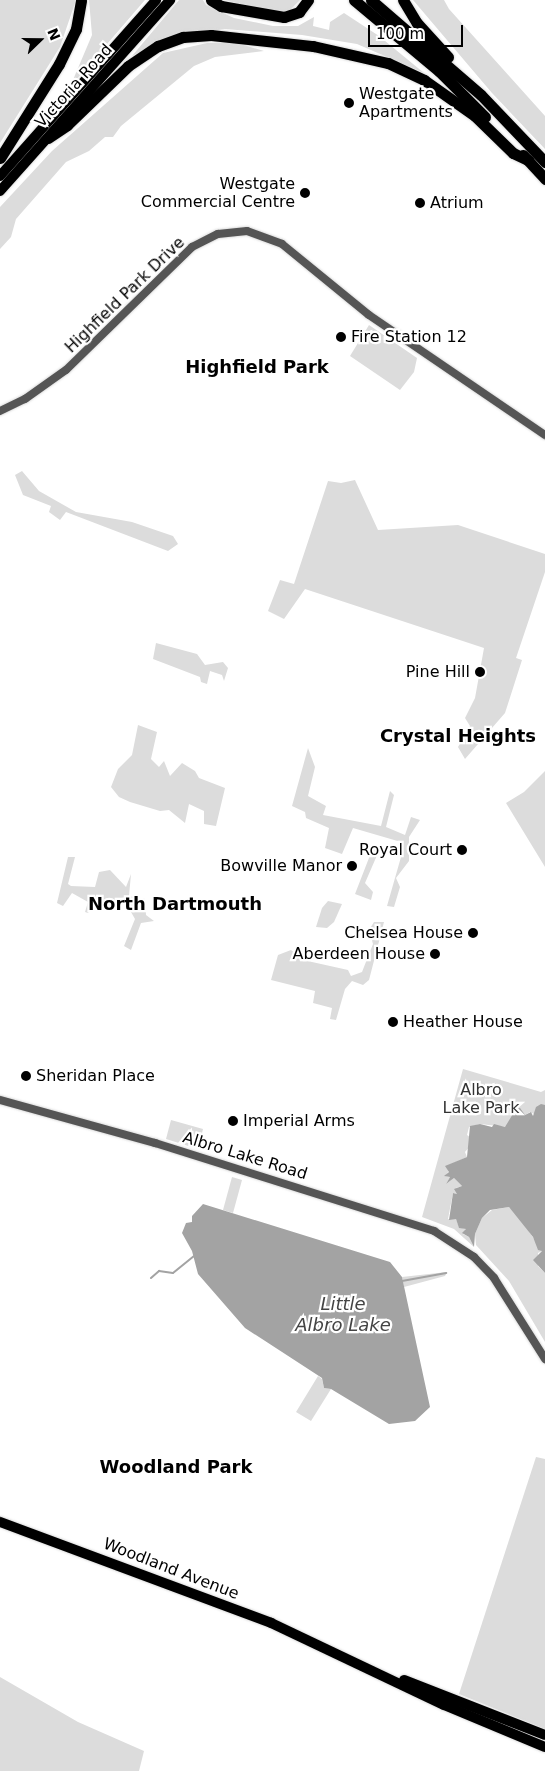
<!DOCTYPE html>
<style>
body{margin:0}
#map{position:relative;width:545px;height:1771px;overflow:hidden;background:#fff;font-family:"DejaVu Sans",sans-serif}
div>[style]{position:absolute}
.green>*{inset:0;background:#dcdcdc}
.water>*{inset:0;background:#a3a3a3}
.stream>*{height:2px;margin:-1px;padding:0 1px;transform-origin:1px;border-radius:1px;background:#a3a3a3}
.roads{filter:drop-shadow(0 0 1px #dbdbdb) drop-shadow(0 0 1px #dbdbdb)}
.minor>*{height:8px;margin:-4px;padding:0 4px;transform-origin:4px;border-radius:4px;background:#555}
.major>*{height:10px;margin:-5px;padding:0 5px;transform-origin:5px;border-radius:5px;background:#000}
.highway>*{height:11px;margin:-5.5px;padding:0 5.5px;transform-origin:5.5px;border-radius:5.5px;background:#000}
.dots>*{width:14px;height:14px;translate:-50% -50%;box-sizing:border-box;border:2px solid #fff;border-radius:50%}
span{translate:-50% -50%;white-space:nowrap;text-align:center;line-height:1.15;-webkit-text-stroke:4.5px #fff;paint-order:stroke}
.street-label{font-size:16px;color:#000}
.poi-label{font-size:16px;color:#000}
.left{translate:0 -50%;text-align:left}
.right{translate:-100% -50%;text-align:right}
.park-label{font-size:16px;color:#333}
.neighbourhood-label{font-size:18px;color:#000;font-weight:700}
.water-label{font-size:18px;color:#444;font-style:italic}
.north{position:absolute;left:15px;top:15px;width:50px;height:50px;-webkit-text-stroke:4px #fff;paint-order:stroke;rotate:68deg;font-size:14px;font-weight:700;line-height:20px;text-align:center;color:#000}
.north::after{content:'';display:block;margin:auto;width:18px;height:22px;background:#000;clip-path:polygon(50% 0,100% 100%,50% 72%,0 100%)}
.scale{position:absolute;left:368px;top:25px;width:95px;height:22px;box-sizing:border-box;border:2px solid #000;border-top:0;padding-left:6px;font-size:15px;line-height:18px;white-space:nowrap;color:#000;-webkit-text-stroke:4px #fff;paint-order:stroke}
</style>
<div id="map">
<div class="green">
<div style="clip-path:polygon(0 0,76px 0,60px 47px,0 143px)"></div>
<div style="clip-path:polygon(89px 0,145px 0,70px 87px,92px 35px)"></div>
<div style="clip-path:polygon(179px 0,203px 0,206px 5px,234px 18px,273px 26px,298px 26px,314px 17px,313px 26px,329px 30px,330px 22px,344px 13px,379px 36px,424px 73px,357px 44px,302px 35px,225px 29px,170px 37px,132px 56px)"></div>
<div style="clip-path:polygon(225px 0,300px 0,288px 12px,275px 13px)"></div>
<div style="clip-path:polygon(413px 0,444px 0,449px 9px,545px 116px,545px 149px,492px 93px)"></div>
<div style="clip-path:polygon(207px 43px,237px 43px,264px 51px,215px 57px,194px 66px,121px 126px,113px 137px,105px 137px,89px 151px,66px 162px,16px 219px,11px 237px,0 249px,0 207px,52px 151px,163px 53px)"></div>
<div style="clip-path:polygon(369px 325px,417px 358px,414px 372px,400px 390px,350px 356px)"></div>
<div style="clip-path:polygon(22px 471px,39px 491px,76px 512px,132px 522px,173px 536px,178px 544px,168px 551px,66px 512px,60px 520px,49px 512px,51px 506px,23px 495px,15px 475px)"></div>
<div style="clip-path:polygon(355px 480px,378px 530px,458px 525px,545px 554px,545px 572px,516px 658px,522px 660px,505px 713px,465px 759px,458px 747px,470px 726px,465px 718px,475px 698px,484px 648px,305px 589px,284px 619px,268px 611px,280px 580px,294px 584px,328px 481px,341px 483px)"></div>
<div style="clip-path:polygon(156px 643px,197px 654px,205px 665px,223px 662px,228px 668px,224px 681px,222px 675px,210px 671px,207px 684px,201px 682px,200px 677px,153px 659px)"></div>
<div style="clip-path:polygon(138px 725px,157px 732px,151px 759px,159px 767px,164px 761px,170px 776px,182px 763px,195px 771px,199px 778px,225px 788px,216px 826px,204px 824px,204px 811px,189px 804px,185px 823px,169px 810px,160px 811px,130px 802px,119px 797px,111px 787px,118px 769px,132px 755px)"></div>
<div style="clip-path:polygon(308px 748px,315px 767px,308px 796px,326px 806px,323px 815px,381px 826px,390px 791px,394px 795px,386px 827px,405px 835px,411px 817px,420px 820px,409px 837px,409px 861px,396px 878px,400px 887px,394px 907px,387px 906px,401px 857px,389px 852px,378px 853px,365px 883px,373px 892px,371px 900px,355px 894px,374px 845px,399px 851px,401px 842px,353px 828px,342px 854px,325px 848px,329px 828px,306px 818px,305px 812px,292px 806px)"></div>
<div style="clip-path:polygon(545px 771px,545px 867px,506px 803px,524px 792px)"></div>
<div style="clip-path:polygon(68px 857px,75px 857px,68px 884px,71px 886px,95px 887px,99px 872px,110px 870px,126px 887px,131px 874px,129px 896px,145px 899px,146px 915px,154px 921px,141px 923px,131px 950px,124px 946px,135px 919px,127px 905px,113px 900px,94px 905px,88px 913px,85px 912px,88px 902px,72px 893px,63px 906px,57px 903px)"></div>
<div style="clip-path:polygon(328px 901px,342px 904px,334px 922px,327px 928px,316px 927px,322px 908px)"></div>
<div style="clip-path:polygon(374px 922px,384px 922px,369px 980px,363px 985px,352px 981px,345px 989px,336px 1020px,330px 1019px,332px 1008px,313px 1003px,315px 991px,271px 980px,278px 955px,291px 950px,303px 960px,348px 970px,351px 976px,362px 972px,373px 944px,369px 930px)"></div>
<div style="clip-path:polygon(463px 1069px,541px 1092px,545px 1090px,545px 1105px,539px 1106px,536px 1115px,530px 1112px,525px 1115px,518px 1108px,506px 1127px,480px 1124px,469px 1127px,467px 1135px,470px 1137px,470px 1146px,465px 1152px,467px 1157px,447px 1166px,449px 1171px,445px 1176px,450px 1177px,446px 1184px,454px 1178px,462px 1186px,456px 1188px,457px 1194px,453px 1193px,448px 1219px,456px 1219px,459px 1227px,466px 1229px,463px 1234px,469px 1237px,474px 1247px,454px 1229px,422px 1217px)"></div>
<div style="clip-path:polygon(171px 1120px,203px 1129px,198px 1149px,166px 1139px)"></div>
<div style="clip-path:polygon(232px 1177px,242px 1180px,233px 1213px,223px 1210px)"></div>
<div style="clip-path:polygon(509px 1207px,516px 1212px,542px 1251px,538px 1253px,538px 1266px,545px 1273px,545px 1342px,509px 1281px,476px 1245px,475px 1234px,482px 1218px,492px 1210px)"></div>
<div style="clip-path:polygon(447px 1272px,445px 1276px,404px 1287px,402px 1277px)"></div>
<div style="clip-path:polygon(318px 1376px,322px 1379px,324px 1388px,331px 1389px,311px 1421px,296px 1412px)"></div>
<div style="clip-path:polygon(536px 1457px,545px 1459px,545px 1729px,459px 1694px)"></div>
<div style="clip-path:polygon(0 1677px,78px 1722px,144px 1751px,139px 1771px,0 1771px)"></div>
</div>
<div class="water">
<div style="clip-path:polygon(541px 1104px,545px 1105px,545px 1273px,533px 1260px,542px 1251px,538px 1250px,533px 1237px,509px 1207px,490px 1210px,482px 1218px,475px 1234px,474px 1247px,469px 1237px,462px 1233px,466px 1229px,459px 1228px,456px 1219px,449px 1220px,453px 1193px,457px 1194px,454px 1189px,462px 1186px,454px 1178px,446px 1184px,450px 1177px,444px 1176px,449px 1172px,445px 1166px,467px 1157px,470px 1126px,480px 1124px,492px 1127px,494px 1124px,505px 1127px,516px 1109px,520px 1108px,525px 1115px,531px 1112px,533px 1116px,536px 1107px)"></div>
<div style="clip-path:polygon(203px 1204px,390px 1262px,402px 1277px,430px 1407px,415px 1421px,389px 1424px,331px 1389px,324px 1388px,322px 1378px,245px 1328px,198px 1274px,192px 1251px,182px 1233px,186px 1223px,192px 1222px,192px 1216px)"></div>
</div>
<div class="stream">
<div style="left:151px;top:1278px;width:11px;rotate:-41deg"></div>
<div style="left:159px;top:1271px;width:14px;rotate:8deg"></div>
<div style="left:173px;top:1273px;width:27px;rotate:-39deg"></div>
<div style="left:402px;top:1281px;width:45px;rotate:-10.3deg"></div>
</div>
<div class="roads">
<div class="minor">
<div style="left:0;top:411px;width:28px;rotate:-26deg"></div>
<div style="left:25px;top:399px;width:50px;rotate:-35.3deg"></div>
<div style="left:66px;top:370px;width:176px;rotate:-44.3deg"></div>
<div style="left:192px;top:247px;width:29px;rotate:-27deg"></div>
<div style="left:218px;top:234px;width:29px;rotate:-6deg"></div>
<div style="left:247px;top:231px;width:37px;rotate:20deg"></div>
<div style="left:282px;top:244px;width:112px;rotate:39.2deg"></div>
<div style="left:369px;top:315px;width:213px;rotate:34.3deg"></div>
<div style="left:0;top:1100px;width:161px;rotate:15.5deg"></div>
<div style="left:155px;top:1143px;width:293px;rotate:17.5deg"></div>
<div style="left:434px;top:1231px;width:48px;rotate:33deg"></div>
<div style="left:474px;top:1257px;width:29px;rotate:46deg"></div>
<div style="left:494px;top:1278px;width:96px;rotate:57.8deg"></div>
</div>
<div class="major">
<div style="left:0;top:176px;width:235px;rotate:-48.4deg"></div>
<div style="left:0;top:191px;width:256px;rotate:-48.3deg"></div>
<div style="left:0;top:1522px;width:289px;rotate:20.4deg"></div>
<div style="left:271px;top:1623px;width:191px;rotate:25.4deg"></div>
<div style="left:444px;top:1705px;width:109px;rotate:22.6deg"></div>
<div style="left:404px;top:1680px;width:151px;rotate:21.3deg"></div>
</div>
<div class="highway">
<div style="left:211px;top:0;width:12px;rotate:31deg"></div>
<div style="left:221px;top:6px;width:64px;rotate:9.9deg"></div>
<div style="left:284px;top:17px;width:16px;rotate:-18deg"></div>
<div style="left:299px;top:12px;width:15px;rotate:-53deg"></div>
<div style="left:354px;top:0;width:111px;rotate:39.9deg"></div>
<div style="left:439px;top:71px;width:65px;rotate:45deg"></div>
<div style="left:371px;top:0;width:145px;rotate:40.8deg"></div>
<div style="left:481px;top:95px;width:93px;rotate:46.3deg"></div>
<div style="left:403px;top:0;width:27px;rotate:59deg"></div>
<div style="left:417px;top:23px;width:46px;rotate:47.6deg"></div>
<div style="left:48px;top:138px;width:23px;rotate:-34deg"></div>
<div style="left:67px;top:125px;width:85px;rotate:-44deg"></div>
<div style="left:128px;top:66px;width:36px;rotate:-34deg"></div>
<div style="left:158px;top:46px;width:27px;rotate:-20deg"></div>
<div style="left:183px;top:37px;width:28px;rotate:-4deg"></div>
<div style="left:211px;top:35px;width:103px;rotate:6.2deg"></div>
<div style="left:313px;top:46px;width:77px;rotate:12.8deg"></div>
<div style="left:388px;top:63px;width:40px;rotate:25deg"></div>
<div style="left:424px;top:80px;width:62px;rotate:35.2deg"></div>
<div style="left:475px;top:116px;width:53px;rotate:44.2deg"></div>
<div style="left:513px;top:153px;width:17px;rotate:25deg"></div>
<div style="left:523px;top:155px;width:33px;rotate:47deg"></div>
<div style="left:0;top:158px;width:111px;rotate:-57.9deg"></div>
<div style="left:59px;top:64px;width:39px;rotate:-64deg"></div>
<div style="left:76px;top:29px;width:29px;rotate:-80deg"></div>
</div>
</div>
<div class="dots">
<div style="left:349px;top:103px;background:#000"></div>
<div style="left:305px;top:193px;background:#000"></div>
<div style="left:420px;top:203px;background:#000"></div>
<div style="left:341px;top:337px;background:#000"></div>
<div style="left:480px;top:672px;background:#000"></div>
<div style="left:462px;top:850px;background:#000"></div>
<div style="left:352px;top:866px;background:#000"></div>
<div style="left:473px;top:933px;background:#000"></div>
<div style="left:435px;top:954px;background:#000"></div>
<div style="left:393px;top:1022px;background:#000"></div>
<div style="left:26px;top:1076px;background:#000"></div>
<div style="left:233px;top:1121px;background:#000"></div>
</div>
<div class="street-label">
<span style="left:74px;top:86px;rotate:-48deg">Victoria Road</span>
<span style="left:125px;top:295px;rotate:-44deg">Highfield Park Drive</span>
<span style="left:245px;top:1156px;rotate:17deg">Albro Lake Road</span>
<span style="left:171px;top:1569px;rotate:21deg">Woodland Avenue</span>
</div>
<div class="poi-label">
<span class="left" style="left:359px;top:103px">Westgate<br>Apartments</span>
<span class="right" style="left:295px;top:193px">Westgate<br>Commercial Centre</span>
<span class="left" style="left:430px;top:203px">Atrium</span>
<span class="left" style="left:351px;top:337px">Fire Station 12</span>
<span class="right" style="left:470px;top:672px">Pine Hill</span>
<span class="right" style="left:452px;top:850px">Royal Court</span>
<span class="right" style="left:342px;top:866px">Bowville Manor</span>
<span class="right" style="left:463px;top:933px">Chelsea House</span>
<span class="right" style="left:425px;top:954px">Aberdeen House</span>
<span class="left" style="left:403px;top:1022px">Heather House</span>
<span class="left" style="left:36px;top:1076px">Sheridan Place</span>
<span class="left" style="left:243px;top:1121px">Imperial Arms</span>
</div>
<div class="park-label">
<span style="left:481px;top:1099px">Albro<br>Lake Park</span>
</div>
<div class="neighbourhood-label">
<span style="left:257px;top:367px">Highfield Park</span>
<span style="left:458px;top:736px">Crystal Heights</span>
<span style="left:175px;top:904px">North Dartmouth</span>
<span style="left:176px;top:1467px">Woodland Park</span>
</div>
<div class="water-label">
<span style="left:343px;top:1315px">Little<br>Albro Lake</span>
</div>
<div class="north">N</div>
<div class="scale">100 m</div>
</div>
